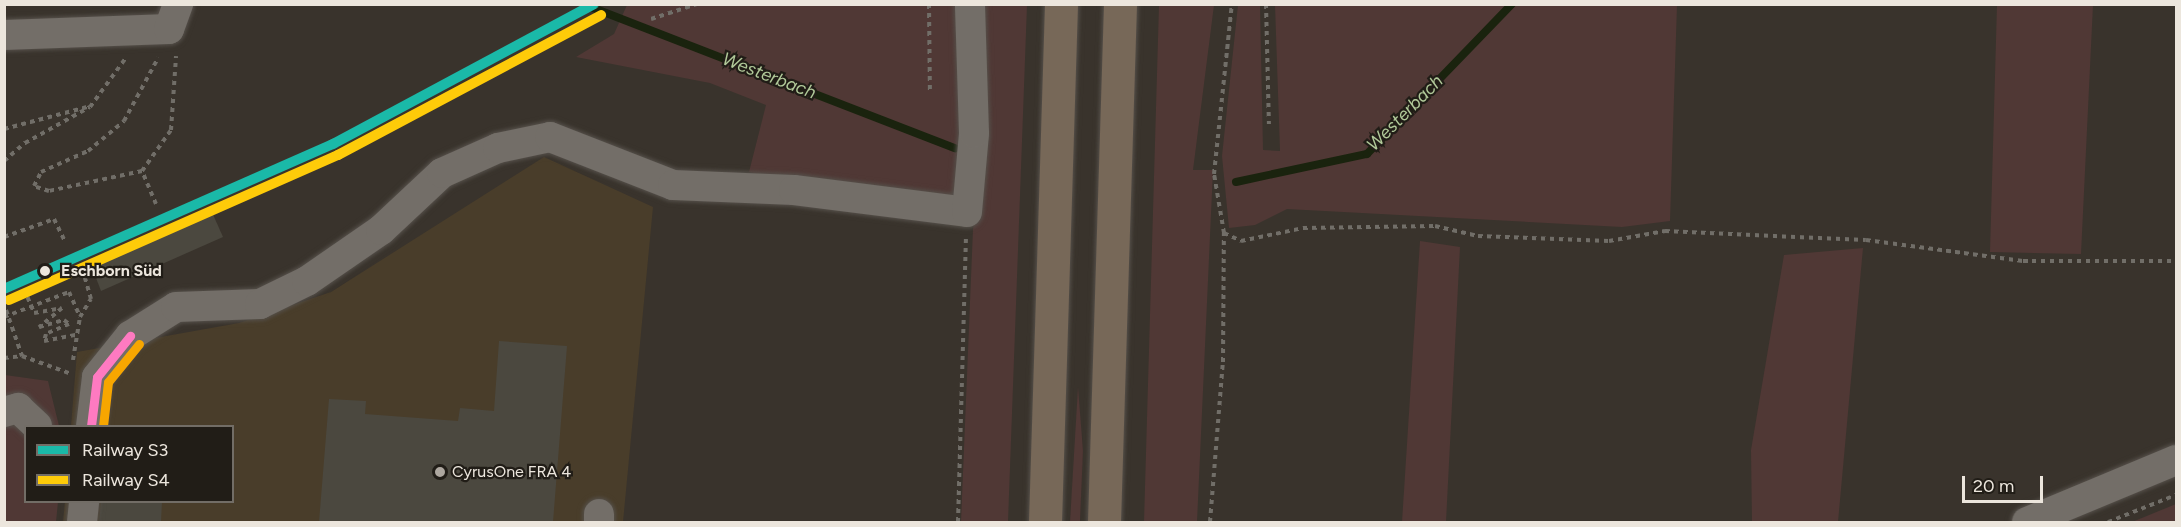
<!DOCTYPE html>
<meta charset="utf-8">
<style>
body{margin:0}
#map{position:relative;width:2181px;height:527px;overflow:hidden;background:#39332c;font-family:Figtree,sans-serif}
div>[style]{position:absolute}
.built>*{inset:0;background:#493d2a}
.green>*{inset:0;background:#503835}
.stream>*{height:8px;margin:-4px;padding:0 4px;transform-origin:4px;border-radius:4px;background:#1a230e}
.building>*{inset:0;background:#4b483f}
.path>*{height:4px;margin-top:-2px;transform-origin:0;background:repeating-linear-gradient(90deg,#716e68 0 4.5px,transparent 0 9px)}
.roads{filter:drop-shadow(0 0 2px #55504a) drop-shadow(0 0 2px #55504a)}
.minor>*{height:30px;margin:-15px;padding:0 15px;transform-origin:15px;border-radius:15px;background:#736e68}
.highway>*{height:33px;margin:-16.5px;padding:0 16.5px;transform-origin:16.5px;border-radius:16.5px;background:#776858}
.bus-1>*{height:9px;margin:-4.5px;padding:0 4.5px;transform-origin:4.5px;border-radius:4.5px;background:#fe7ac1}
.bus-2>*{height:9px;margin:-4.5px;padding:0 4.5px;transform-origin:4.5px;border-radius:4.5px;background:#f7a600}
.rail-1>*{height:10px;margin:-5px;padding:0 5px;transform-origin:5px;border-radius:5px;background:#1ab9a8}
.rail-2>*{height:10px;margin:-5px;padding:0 5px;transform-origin:5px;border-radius:5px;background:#fecb09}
.dots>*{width:16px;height:16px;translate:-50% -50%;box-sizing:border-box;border:3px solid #211d17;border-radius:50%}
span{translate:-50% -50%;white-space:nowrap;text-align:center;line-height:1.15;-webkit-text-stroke:4.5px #211d17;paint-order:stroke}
.stop-label{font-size:16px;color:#ece6dd;font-weight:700}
.left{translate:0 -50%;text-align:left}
.poi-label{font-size:16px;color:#ece6dd}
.water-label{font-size:18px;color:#b1c999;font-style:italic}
.frame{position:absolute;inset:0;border:6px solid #ece6dd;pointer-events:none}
.legend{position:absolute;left:24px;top:425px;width:210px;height:78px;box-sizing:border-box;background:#211d17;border:2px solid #726d66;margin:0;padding:8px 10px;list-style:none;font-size:18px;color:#ece6dd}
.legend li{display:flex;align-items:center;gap:12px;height:30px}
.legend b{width:30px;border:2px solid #726d66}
.scale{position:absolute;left:1962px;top:476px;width:81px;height:27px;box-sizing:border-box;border:3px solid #ece6dd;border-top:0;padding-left:8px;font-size:18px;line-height:21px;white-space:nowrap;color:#ece6dd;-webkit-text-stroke:4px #211d17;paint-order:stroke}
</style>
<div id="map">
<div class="built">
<div style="clip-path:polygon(544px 157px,653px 207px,623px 522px,63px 522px,65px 502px,232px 502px,232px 426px,71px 426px,77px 352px,239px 323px,331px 292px)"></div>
</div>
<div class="green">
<div style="clip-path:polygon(627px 5px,961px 5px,965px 197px,887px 204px,749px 172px,766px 105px,710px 83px,576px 57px,614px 34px)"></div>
<div style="clip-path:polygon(979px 5px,1027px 5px,1008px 522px,961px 522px,973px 229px,984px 172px)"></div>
<div style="clip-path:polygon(1159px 5px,1214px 5px,1193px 170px,1213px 170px,1197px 522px,1144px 522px)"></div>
<div style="clip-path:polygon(1238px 5px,1260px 5px,1263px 150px,1280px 151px,1275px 5px,1677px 5px,1670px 221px,1622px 227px,1287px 209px,1255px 225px,1229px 228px,1222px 156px)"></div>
<div style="clip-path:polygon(1997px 5px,2093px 5px,2081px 254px,1990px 252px)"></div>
<div style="clip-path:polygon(1420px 241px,1460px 247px,1446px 522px,1402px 522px)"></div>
<div style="clip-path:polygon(1863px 248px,1838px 522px,1752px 522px,1751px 450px,1784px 255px)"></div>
<div style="clip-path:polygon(5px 375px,48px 381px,59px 426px,26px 426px,26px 502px,58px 502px,56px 522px,5px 522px)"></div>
<div style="clip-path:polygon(1078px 387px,1083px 451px,1080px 522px,1070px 522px)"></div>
<div style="clip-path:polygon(2176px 504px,2176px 522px,2132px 522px)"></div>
</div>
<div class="stream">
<div style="left:583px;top:4px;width:399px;rotate:21.2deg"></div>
<div style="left:1236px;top:182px;width:134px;rotate:-12.1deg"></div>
<div style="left:1367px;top:154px;width:209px;rotate:-46deg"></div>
</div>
<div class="building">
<div style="clip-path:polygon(211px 210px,223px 237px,101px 291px,90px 262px)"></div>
<div style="clip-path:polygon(499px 341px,567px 346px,553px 522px,319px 522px,329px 399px,366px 401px,365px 414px,458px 421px,460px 408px,494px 411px)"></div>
<div style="clip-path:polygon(101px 501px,162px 501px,161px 522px,99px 522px)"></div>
</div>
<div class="path">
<div style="left:929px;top:4px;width:90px;rotate:89.4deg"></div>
<div style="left:1266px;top:4px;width:120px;rotate:88.6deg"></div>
<div style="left:651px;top:19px;width:48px;rotate:-18.1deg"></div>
<div style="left:4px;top:129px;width:86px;rotate:-14.8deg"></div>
<div style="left:4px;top:161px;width:28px;rotate:-41deg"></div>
<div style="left:25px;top:143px;width:74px;rotate:-29deg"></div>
<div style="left:90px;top:107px;width:59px;rotate:-53.9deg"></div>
<div style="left:142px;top:171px;width:95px;rotate:167.9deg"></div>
<div style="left:49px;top:191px;width:16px;rotate:-162deg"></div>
<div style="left:34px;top:186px;width:16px;rotate:-63deg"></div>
<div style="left:41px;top:172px;width:51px;rotate:-24.1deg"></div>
<div style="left:88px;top:151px;width:47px;rotate:-39.8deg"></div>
<div style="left:124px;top:121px;width:72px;rotate:-61.6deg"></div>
<div style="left:156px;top:204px;width:36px;rotate:-113deg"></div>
<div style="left:142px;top:171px;width:50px;rotate:-54.7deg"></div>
<div style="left:171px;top:130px;width:74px;rotate:-86.1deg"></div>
<div style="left:1224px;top:233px;width:19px;rotate:25deg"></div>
<div style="left:1241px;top:241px;width:63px;rotate:-11.8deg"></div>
<div style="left:1303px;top:228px;width:132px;rotate:-0.9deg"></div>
<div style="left:1435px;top:226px;width:44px;rotate:13.1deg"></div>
<div style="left:1478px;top:236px;width:131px;rotate:2.2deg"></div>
<div style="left:1609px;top:241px;width:57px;rotate:-10.1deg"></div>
<div style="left:1665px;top:231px;width:201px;rotate:2.6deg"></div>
<div style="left:1866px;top:240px;width:158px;rotate:7.6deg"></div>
<div style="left:2023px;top:261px;width:153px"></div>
<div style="left:4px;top:237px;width:53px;rotate:-19.8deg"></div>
<div style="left:54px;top:219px;width:25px;rotate:64deg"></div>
<div style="left:24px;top:289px;width:26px;rotate:67deg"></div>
<div style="left:34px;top:313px;width:28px;rotate:-10deg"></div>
<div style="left:62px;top:308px;width:30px;rotate:140deg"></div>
<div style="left:39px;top:327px;width:26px;rotate:-16deg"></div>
<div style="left:64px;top:320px;width:6px;rotate:39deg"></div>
<div style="left:69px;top:324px;width:25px;rotate:157deg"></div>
<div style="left:46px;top:334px;width:7px;rotate:106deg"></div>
<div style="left:44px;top:341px;width:32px;rotate:-11deg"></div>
<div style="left:6px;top:310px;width:49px;rotate:70.8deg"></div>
<div style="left:4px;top:317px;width:70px;rotate:-21deg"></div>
<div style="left:69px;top:292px;width:27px;rotate:66deg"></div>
<div style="left:80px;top:317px;width:21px;rotate:-59deg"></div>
<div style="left:91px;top:299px;width:35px;rotate:-106deg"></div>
<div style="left:4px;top:358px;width:18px;rotate:-6deg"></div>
<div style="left:22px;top:356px;width:50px;rotate:19.9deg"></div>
<div style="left:73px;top:360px;width:44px;rotate:-80.8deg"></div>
<div style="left:958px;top:522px;width:284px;rotate:-88.4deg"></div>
<div style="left:1210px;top:522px;width:161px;rotate:-85.4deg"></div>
<div style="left:1223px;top:362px;width:129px;rotate:-89.6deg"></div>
<div style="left:1224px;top:233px;width:60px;rotate:-99.6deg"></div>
<div style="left:1214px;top:174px;width:171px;rotate:-84deg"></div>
<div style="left:2108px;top:522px;width:73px;rotate:-21.7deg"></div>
</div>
<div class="roads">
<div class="minor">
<div style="left:4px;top:35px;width:165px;rotate:-2.1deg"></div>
<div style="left:169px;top:29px;width:27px;rotate:-70deg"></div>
<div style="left:4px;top:412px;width:15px;rotate:-16deg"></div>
<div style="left:18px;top:408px;width:26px;rotate:43deg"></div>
<div style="left:91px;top:426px;width:49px;rotate:-83deg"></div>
<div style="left:97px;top:377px;width:53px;rotate:-51.2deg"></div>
<div style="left:130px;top:336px;width:54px;rotate:-32.2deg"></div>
<div style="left:176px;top:307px;width:84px;rotate:-2deg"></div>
<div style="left:260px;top:304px;width:52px;rotate:-26.1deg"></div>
<div style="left:307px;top:281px;width:90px;rotate:-34.6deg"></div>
<div style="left:381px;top:230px;width:83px;rotate:-43.1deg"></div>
<div style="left:442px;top:173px;width:61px;rotate:-24.1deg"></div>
<div style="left:498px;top:148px;width:53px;rotate:-11.9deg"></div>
<div style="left:550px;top:137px;width:132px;rotate:21.3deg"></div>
<div style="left:673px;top:185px;width:121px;rotate:2.4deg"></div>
<div style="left:794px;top:190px;width:174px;rotate:7.2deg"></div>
<div style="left:967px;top:212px;width:79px;rotate:-84.9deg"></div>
<div style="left:974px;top:133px;width:129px;rotate:-91.8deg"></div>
<div style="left:82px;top:522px;width:20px;rotate:-84deg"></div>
<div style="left:599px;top:522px;width:8px;rotate:-90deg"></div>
<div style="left:2027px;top:522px;width:161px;rotate:-22.6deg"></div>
</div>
<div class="highway">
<div style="left:1045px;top:522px;width:518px;rotate:-88.23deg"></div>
<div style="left:1104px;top:522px;width:518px;rotate:-88.23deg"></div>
</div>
</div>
<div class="bus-1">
<div style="left:91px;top:426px;width:49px;rotate:-83deg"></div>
<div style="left:97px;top:377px;width:53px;rotate:-51.2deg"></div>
</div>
<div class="bus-2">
<div style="left:103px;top:426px;width:44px;rotate:-83.5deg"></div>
<div style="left:108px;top:382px;width:49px;rotate:-50.8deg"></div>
</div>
<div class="rail-1">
<div style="left:4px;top:289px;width:360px;rotate:-23.8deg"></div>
<div style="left:333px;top:144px;width:296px;rotate:-28.2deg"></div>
</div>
<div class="rail-2">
<div style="left:9px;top:300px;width:360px;rotate:-23.8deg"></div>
<div style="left:338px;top:155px;width:298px;rotate:-28deg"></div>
</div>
<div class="dots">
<div style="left:45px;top:271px;background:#ece6dd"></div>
<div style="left:440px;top:472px;background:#ada79f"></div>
</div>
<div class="stop-label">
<span class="left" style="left:61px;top:271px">Eschborn Süd</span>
</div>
<div class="poi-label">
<span class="left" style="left:452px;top:472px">CyrusOne FRA 4</span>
</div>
<div class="water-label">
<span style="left:769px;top:76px;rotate:21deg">Westerbach</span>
<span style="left:1405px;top:113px;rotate:-45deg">Westerbach</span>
</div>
<div class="frame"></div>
<ul class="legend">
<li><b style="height:8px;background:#1ab9a8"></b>Railway S3</li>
<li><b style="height:8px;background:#fecb09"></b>Railway S4</li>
</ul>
<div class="scale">20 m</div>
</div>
